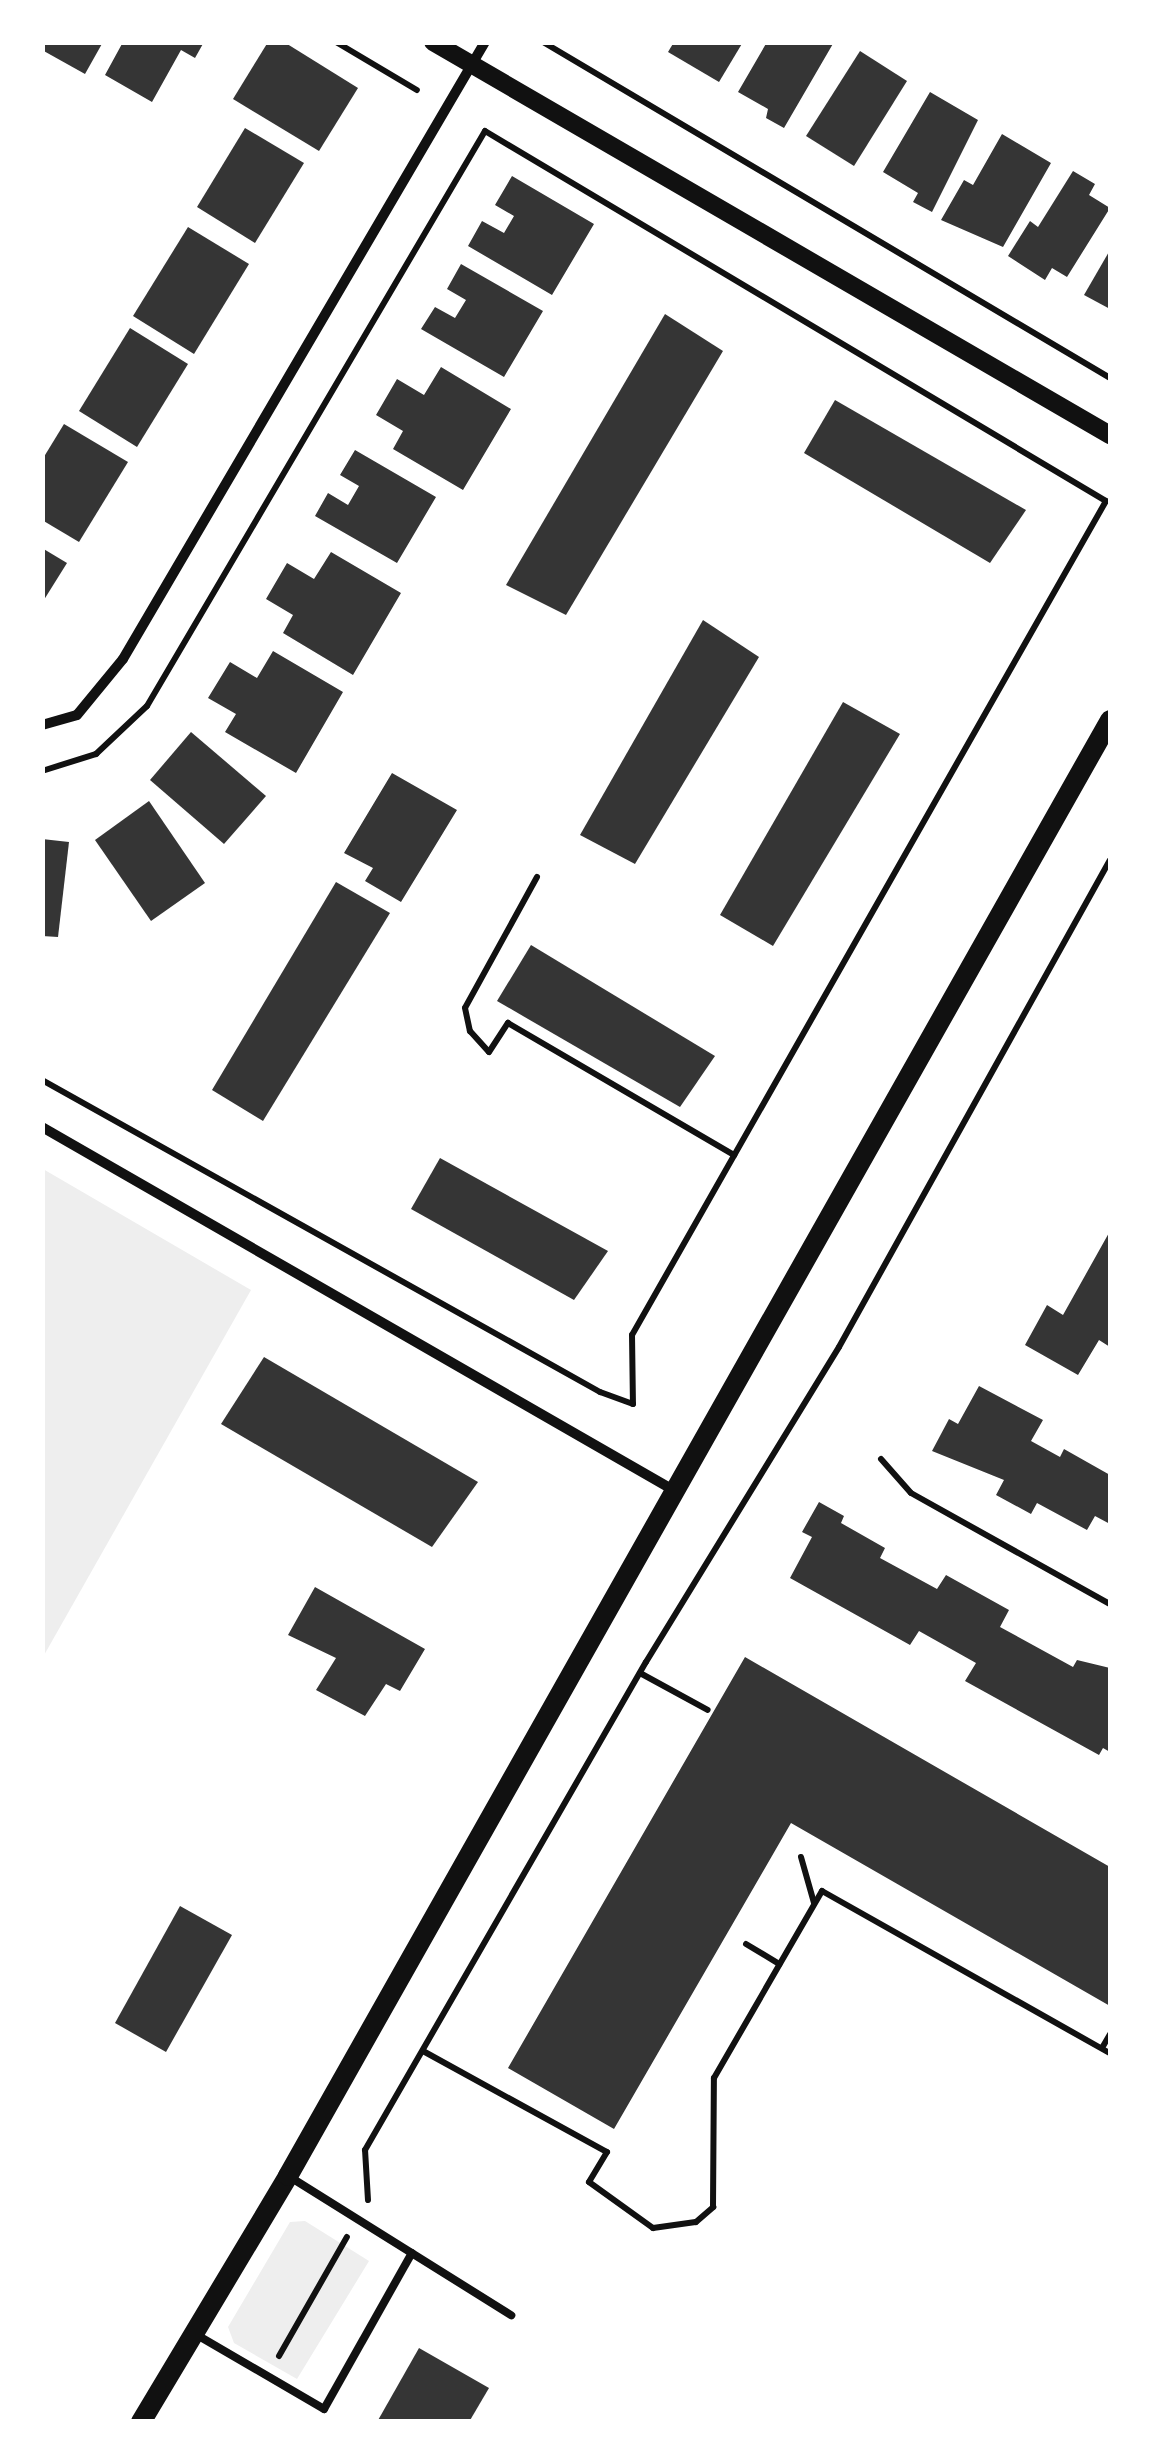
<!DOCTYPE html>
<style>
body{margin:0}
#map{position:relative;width:1153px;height:2464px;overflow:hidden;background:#fff;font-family:"Asap Condensed",sans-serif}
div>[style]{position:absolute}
.green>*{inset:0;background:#eee}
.building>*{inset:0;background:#353535}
.path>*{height:6px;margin:-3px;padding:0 3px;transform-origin:3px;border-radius:3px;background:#111}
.service>*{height:8px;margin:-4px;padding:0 4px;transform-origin:4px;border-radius:4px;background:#111}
.minor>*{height:10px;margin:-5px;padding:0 5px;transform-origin:5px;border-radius:5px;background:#111}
.tertiary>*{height:18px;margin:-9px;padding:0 9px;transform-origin:9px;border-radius:9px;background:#111}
.secondary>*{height:20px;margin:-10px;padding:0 10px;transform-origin:10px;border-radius:10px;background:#111}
span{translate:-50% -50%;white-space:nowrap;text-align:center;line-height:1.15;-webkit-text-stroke:8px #fff;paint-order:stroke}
.frame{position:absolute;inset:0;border:45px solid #fff;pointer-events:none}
</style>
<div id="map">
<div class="green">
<div style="clip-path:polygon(43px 1169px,251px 1290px,43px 1657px)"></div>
<div style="clip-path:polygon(305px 2221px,369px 2261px,297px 2379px,234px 2343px,228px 2327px,290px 2222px)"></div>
</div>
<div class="building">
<div style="clip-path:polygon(42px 42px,103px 42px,85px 74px,42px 50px)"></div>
<div style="clip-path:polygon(123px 42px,204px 42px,195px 58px,181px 50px,152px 102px,105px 75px)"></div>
<div style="clip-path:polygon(268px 42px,284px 42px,358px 88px,319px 151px,233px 99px)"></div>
<div style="clip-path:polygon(674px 42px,743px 42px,719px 82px,668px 52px)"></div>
<div style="clip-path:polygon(767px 42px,834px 42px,784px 128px,766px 118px,768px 109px,738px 92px)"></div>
<div style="clip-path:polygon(860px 51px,907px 81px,854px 166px,806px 136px)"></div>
<div style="clip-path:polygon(930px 92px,978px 120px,932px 212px,913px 202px,918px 193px,883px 172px)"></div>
<div style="clip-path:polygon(245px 128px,304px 163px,255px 243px,197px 207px)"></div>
<div style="clip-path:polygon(1002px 134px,1051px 163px,1003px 247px,941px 220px,964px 180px,973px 185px)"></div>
<div style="clip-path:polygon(1073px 171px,1095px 184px,1089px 195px,1110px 208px,1067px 277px,1052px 268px,1045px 280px,1008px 256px,1030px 221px,1038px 227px)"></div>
<div style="clip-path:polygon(512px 176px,594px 224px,552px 295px,468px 246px,482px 221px,504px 233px,514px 216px,495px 205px)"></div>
<div style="clip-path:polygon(188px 227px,249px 264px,194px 354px,133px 316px)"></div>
<div style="clip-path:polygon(1110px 250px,1110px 309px,1084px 295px)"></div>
<div style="clip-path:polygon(461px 264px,543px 311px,504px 377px,421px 329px,435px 307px,455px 318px,466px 300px,447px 289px)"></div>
<div style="clip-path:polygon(665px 314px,723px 351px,566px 615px,506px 585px)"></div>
<div style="clip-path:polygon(130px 328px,188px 364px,137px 447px,79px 411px)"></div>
<div style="clip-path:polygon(441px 367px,511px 409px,463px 490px,393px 449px,403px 431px,376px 415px,397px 379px,424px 395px)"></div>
<div style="clip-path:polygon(835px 400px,1026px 510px,990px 563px,804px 453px)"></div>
<div style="clip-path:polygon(64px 424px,128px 462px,79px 542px,42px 520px,42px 460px)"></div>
<div style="clip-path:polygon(355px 450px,436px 497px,397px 563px,315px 516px,328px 493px,348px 505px,359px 486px,340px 475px)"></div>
<div style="clip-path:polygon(42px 548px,67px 563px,42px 603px)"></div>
<div style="clip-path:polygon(331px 552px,401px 593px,353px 675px,283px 633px,293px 615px,266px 599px,287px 563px,314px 579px)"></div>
<div style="clip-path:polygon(703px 620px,759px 657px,635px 864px,580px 835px)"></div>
<div style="clip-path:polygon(273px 651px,343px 692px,296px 773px,225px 732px,236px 714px,208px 698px,230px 662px,257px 678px)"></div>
<div style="clip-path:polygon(843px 702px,900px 734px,773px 946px,720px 915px)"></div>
<div style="clip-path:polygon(191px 732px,266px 796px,224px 844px,150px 780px)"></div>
<div style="clip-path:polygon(392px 773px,457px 810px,401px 902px,365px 881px,373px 868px,344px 853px)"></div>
<div style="clip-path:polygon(149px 801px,205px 883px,151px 921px,95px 840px)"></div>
<div style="clip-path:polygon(42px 839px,69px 842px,58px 937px,42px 936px)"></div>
<div style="clip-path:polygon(336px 882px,390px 913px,263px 1121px,212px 1090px)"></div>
<div style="clip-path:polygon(531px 945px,715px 1056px,680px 1107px,497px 1001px)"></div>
<div style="clip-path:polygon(440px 1158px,608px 1251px,574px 1300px,411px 1209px)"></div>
<div style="clip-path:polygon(1110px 1231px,1110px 1347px,1099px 1340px,1078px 1375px,1025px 1345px,1047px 1305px,1063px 1315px)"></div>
<div style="clip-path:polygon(264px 1357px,478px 1482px,432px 1547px,221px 1424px)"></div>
<div style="clip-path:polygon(979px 1386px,1043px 1420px,1031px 1441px,1060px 1457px,1064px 1449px,1110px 1475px,1110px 1524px,1095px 1516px,1087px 1530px,1037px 1503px,1031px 1514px,996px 1495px,1004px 1480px,932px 1451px,949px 1419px,958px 1424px)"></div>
<div style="clip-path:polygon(819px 1502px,844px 1516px,841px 1523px,885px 1548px,880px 1558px,937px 1589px,946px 1575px,1009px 1610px,1000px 1627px,1073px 1667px,1077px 1660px,1110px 1668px,1110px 1752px,1103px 1748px,1099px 1755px,965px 1681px,976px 1663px,919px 1631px,910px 1645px,790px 1578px,812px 1537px,802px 1532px)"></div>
<div style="clip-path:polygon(315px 1587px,425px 1649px,400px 1691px,386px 1684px,365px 1716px,316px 1690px,336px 1658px,288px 1635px)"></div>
<div style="clip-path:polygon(745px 1657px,1110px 1867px,1110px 2006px,791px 1823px,614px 2129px,508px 2068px)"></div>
<div style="clip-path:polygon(180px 1906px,232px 1935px,166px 2052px,115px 2023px)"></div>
<div style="clip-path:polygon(419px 2348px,489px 2388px,469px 2422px,377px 2422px)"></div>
</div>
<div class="path">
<div style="left:336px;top:42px;width:94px;rotate:30.7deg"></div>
<div style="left:543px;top:42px;width:659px;rotate:30.65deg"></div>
<div style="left:42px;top:771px;width:57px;rotate:-17.5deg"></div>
<div style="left:96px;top:754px;width:70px;rotate:-43.3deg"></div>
<div style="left:147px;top:706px;width:667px;rotate:-59.55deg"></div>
<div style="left:485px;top:131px;width:723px;rotate:30.79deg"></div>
<div style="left:1106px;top:501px;width:959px;rotate:119.61deg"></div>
<div style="left:632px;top:1335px;width:69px;rotate:89.2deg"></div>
<div style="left:633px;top:1404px;width:35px;rotate:-160deg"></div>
<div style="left:600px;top:1392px;width:639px;rotate:-150.79deg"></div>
<div style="left:537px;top:877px;width:149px;rotate:118.8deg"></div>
<div style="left:465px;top:1008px;width:24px;rotate:78deg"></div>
<div style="left:470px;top:1031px;width:28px;rotate:48deg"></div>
<div style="left:489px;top:1052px;width:35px;rotate:-57deg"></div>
<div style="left:508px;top:1023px;width:262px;rotate:30.3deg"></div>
<div style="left:881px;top:1459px;width:45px;rotate:48.6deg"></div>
<div style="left:911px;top:1493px;width:228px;rotate:29.2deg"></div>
<div style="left:640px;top:1673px;width:77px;rotate:28.6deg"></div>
<div style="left:801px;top:1857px;width:48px;rotate:74.2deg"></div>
<div style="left:746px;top:1944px;width:39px;rotate:31deg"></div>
<div style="left:1102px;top:2048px;width:16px;rotate:-60deg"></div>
<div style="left:423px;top:2051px;width:210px;rotate:28.8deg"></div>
<div style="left:607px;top:2152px;width:35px;rotate:121deg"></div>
<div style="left:589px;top:2182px;width:79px;rotate:35.7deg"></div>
<div style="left:653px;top:2228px;width:43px;rotate:-7.9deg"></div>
<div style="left:696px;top:2222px;width:23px;rotate:-41deg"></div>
<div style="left:713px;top:2207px;width:129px;rotate:-89.6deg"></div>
<div style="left:714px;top:2078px;width:216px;rotate:-60deg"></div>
<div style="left:822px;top:1891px;width:330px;rotate:29.4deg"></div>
<div style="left:368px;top:2200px;width:50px;rotate:-93.4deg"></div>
<div style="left:365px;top:2150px;width:563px;rotate:-60.07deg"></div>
<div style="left:646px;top:1662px;width:369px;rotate:-58.5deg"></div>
<div style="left:839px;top:1347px;width:557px;rotate:-60.91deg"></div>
<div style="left:279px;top:2356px;width:137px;rotate:-60.3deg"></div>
</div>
<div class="service">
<div style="left:290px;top:2177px;width:261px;rotate:32deg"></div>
<div style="left:197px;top:2335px;width:147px;rotate:30.2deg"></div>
<div style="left:324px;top:2409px;width:179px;rotate:-60.6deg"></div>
</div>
<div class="minor">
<div style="left:42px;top:725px;width:36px;rotate:-16deg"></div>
<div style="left:77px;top:715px;width:72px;rotate:-50.6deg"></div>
<div style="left:123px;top:659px;width:715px;rotate:-59.6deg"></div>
<div style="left:42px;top:1127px;width:730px;rotate:29.9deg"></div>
</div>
<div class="tertiary">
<div style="left:433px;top:42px;width:783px;rotate:30.14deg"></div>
</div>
<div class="secondary">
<div style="left:141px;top:2422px;width:287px;rotate:-59.1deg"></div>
<div style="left:288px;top:2176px;width:1672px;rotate:-60.55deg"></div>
</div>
<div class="frame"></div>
</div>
